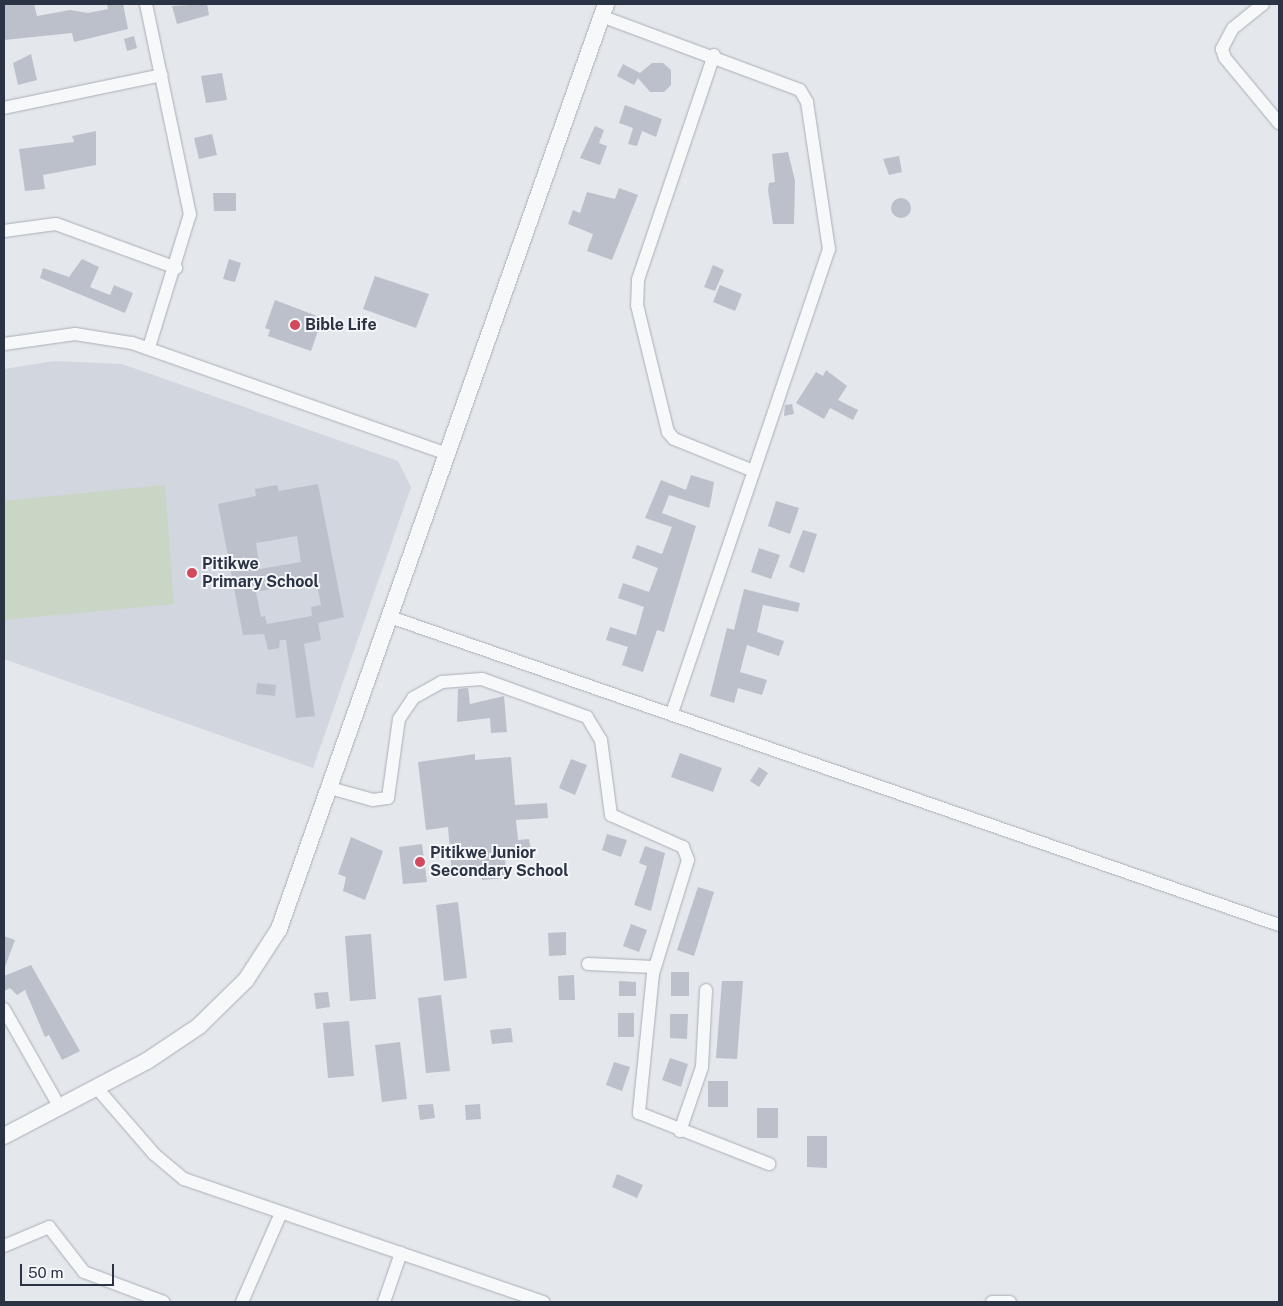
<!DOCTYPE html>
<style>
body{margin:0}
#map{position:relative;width:1283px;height:1306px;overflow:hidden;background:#e4e7ec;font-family:"Public Sans",sans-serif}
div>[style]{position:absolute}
.built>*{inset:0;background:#d2d6de}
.green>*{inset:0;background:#c9d6c5}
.building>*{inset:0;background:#bbc0ca}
.round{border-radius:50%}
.roads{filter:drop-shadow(0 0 1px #a9aeb7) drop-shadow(0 0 1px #a9aeb7)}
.minor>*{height:12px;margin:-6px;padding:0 6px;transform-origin:6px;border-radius:6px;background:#f7f8fa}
.tertiary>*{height:16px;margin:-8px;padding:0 8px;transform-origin:8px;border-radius:8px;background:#f7f8fa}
.dots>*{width:14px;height:14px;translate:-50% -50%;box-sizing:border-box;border:2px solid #f4f6f9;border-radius:50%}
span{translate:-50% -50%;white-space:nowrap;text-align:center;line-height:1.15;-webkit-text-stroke:4px #f4f6f9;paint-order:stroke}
.poi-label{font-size:16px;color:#2b3445;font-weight:700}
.left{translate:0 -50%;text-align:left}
.frame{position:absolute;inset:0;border:5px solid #2b3445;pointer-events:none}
.scale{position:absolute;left:20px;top:1264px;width:94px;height:22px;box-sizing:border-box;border:2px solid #2b3445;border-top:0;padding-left:6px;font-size:15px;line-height:18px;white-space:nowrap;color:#2b3445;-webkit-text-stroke:4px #f4f6f9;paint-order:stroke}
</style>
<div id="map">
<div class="built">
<div style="clip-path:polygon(54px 361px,122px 364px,398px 461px,411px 487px,313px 768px,4px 659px,4px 369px)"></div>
</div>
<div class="green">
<div style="clip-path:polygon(165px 485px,174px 604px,4px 620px,4px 501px)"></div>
</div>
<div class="building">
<div style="clip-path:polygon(4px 4px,34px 4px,37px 16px,70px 10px,88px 13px,108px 9px,107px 4px,123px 4px,128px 29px,74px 42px,72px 33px,4px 40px)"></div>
<div style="clip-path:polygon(207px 4px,209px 15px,177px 24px,172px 6px)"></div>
<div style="clip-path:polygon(134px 36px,137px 48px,127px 51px,124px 39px)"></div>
<div style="clip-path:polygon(31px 54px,37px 80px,18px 85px,13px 63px)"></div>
<div style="clip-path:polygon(652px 63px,663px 63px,671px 70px,671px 85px,664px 92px,650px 92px,638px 78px,634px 85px,617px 76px,623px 64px,640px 73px)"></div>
<div style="clip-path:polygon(222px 73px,227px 100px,206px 103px,201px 76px)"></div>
<div style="clip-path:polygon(625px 105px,662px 119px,656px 137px,642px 131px,637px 146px,628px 144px,633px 128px,619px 123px)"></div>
<div style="clip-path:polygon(595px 126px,604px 130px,599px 143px,607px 146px,600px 165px,580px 158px)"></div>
<div style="clip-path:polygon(96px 131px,96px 165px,43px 175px,45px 189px,25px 191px,19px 149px,74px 142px,72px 136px)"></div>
<div style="clip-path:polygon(212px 134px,217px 155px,199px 159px,194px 138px)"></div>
<div style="clip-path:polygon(788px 152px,795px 181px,794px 224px,773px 224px,768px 190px,769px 183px,775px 182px,772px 154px)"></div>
<div style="clip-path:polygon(899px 156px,902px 172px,889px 175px,883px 159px)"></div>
<div style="clip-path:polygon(619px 188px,638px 195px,612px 260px,587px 251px,593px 234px,568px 224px,573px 210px,580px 213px,587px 192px,615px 199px)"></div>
<div style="clip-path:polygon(213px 193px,236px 193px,236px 211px,214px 211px)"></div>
<div class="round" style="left:891px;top:198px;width:20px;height:20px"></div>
<div style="clip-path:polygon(82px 259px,99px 267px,90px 287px,110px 295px,114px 285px,133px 293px,125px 313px,40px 278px,43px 268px,69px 277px)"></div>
<div style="clip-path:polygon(229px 259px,241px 263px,235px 282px,223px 279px)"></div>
<div style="clip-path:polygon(713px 265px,724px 270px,715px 291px,704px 287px)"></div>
<div style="clip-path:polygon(375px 276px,429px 294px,416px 328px,363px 309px)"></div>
<div style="clip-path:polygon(720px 285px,742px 294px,735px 311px,713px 302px)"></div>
<div style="clip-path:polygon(275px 300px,317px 316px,313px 326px,319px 328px,311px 351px,268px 336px,270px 330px,265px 328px)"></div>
<div style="clip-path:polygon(826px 370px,847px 386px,838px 400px,858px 410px,853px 420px,830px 408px,824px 419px,796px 403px,816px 372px,823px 376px)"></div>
<div style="clip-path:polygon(792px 404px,794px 414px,784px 416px,785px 405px)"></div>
<div style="clip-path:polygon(691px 475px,714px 482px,711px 500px,709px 508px,669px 495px,662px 513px,696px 526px,664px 632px,657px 630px,643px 672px,622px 665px,628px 647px,606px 640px,610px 627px,636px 635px,644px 607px,618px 598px,623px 583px,649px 592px,658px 568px,632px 558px,637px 545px,662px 554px,672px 527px,645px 518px,661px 480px,686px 490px)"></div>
<div style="clip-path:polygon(evenodd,318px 484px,344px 617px,318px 623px,321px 640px,304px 644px,315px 716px,296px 718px,286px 640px,280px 640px,279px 648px,268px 650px,264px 634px,243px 635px,218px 504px,256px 496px,255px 489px,277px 485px,279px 491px,318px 484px,297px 536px,301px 562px,260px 569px,256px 543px,297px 536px,318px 484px,316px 580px,321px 605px,311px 607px,312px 616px,267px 624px,265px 616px,261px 617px,256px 592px,316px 580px)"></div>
<div style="clip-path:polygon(776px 501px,799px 508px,790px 534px,768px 526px)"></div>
<div style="clip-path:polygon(803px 530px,817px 534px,804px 573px,789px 567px)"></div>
<div style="clip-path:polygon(759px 548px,780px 555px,771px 579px,751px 572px)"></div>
<div style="clip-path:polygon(744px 589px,800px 603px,798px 612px,763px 605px,757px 632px,784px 641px,779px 656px,747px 645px,740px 672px,767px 680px,762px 695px,738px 688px,734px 703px,710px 696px,727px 628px,734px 630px)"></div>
<div style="clip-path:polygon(257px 683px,276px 685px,275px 696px,256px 694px)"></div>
<div style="clip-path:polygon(468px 688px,470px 704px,504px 696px,507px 732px,491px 733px,490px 718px,457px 722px,458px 689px)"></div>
<div style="clip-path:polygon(680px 753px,722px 768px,713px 792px,671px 777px)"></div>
<div style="clip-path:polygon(475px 754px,475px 760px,511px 757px,515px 805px,547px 803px,548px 818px,516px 820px,518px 840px,529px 839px,531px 851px,505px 854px,506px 878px,482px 880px,481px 873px,452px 876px,448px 827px,426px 830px,418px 762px)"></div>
<div style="clip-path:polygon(571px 759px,587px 765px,575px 795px,559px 788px)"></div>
<div style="clip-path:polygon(759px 767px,768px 773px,759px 787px,750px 781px)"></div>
<div style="clip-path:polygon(607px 834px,627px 840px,621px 857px,602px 850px)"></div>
<div style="clip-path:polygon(351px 837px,383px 851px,365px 900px,343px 891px,346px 877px,338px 874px)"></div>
<div style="clip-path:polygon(422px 844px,427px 882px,403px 884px,399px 847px)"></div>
<div style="clip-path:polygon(645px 846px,665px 853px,651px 911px,634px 905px,647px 866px,639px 863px)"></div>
<div style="clip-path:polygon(698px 887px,714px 892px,694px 956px,677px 950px)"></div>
<div style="clip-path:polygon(458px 902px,467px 978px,444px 981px,436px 905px)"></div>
<div style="clip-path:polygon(631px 924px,647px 930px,639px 952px,623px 946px)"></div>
<div style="clip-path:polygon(566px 932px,566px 955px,549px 956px,548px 933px)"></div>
<div style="clip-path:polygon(371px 934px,376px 999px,350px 1001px,345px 936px)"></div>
<div style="clip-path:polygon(4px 936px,15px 940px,5px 967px,4px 967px)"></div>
<div style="clip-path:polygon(31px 965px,80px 1051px,62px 1060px,49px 1035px,45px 1037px,25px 990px,17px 995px,10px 988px,4px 991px,4px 976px)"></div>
<div style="clip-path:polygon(671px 972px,689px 972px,689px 996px,671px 996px)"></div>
<div style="clip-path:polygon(574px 975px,575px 1000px,559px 1000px,558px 976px)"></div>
<div style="clip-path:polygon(619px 981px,636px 982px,636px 996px,619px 996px)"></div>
<div style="clip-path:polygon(722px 981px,743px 981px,737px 1059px,716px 1058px)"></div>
<div style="clip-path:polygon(328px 992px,330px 1007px,316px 1009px,314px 993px)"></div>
<div style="clip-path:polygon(441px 995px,450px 1071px,426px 1073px,418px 998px)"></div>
<div style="clip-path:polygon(618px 1013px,634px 1013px,634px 1037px,618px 1037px)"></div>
<div style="clip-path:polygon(670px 1014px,688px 1014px,687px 1039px,670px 1038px)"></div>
<div style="clip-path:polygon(349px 1021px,354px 1076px,328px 1078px,323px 1023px)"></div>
<div style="clip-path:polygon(511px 1028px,513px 1042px,492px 1044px,490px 1030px)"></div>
<div style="clip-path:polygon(400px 1042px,407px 1099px,382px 1102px,375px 1045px)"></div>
<div style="clip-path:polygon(670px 1058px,688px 1064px,681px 1087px,662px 1080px)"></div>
<div style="clip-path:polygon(614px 1062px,630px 1067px,622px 1091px,606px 1085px)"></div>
<div style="clip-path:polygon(708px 1081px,728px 1081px,728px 1107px,708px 1107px)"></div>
<div style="clip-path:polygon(433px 1104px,435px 1118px,420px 1120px,418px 1105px)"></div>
<div style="clip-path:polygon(480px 1104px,481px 1119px,466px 1120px,465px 1105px)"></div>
<div style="clip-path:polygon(757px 1108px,778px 1108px,778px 1138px,757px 1138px)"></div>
<div style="clip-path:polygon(807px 1136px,827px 1136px,827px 1168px,807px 1167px)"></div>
<div style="clip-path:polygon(617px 1174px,643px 1185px,637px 1198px,612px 1187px)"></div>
</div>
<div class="roads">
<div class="minor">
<div style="left:146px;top:4px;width:215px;rotate:78.2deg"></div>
<div style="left:190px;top:214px;width:139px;rotate:107.1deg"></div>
<div style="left:1263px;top:4px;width:38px;rotate:141deg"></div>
<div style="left:1233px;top:28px;width:24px;rotate:118deg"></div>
<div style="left:1222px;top:49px;width:9px;rotate:72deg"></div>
<div style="left:1225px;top:58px;width:85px;rotate:50.3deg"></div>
<div style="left:601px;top:16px;width:212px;rotate:20.4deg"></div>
<div style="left:800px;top:90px;width:14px;rotate:60deg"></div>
<div style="left:807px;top:102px;width:149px;rotate:81.5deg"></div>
<div style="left:829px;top:249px;width:490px;rotate:108.7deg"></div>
<div style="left:714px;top:55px;width:237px;rotate:108.7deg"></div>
<div style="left:638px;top:280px;width:25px;rotate:92deg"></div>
<div style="left:637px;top:305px;width:131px;rotate:76.3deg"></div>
<div style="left:668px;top:432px;width:9px;rotate:49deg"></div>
<div style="left:674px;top:439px;width:83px;rotate:21.9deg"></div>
<div style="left:4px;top:108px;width:161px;rotate:-11.8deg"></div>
<div style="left:4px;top:231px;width:52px;rotate:-7.7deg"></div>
<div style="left:56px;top:224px;width:128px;rotate:20.1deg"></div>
<div style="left:4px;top:344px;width:72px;rotate:-8deg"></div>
<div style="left:75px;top:334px;width:58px;rotate:9deg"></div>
<div style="left:132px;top:343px;width:334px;rotate:19.4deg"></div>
<div style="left:390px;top:617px;width:941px;rotate:19.11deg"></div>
<div style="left:330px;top:788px;width:45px;rotate:15.6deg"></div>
<div style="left:373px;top:800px;width:15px;rotate:-8deg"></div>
<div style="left:388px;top:798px;width:80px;rotate:-82.1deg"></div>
<div style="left:399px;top:719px;width:25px;rotate:-56deg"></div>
<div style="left:413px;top:698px;width:33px;rotate:-29deg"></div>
<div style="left:442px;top:682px;width:40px;rotate:-4.3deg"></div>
<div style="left:482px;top:679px;width:112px;rotate:19.9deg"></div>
<div style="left:587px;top:717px;width:27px;rotate:59deg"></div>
<div style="left:601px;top:740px;width:76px;rotate:82.4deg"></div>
<div style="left:611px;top:815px;width:79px;rotate:24deg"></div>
<div style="left:683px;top:847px;width:14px;rotate:69deg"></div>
<div style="left:688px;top:860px;width:119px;rotate:107.1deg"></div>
<div style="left:653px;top:974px;width:140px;rotate:95.8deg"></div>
<div style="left:639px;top:1113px;width:140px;rotate:21.4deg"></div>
<div style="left:588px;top:964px;width:66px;rotate:2.6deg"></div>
<div style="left:4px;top:1009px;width:112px;rotate:60.4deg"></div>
<div style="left:96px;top:1087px;width:89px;rotate:49.1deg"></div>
<div style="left:154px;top:1154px;width:39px;rotate:40deg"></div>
<div style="left:184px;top:1179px;width:380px;rotate:18.9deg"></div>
<div style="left:680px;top:1131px;width:68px;rotate:-71deg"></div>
<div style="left:702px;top:1067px;width:77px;rotate:-87deg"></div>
<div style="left:4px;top:1246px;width:49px;rotate:-22.9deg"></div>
<div style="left:49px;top:1227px;width:57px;rotate:52.1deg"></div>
<div style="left:84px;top:1272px;width:85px;rotate:20.6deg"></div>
<div style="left:242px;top:1302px;width:97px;rotate:-66.3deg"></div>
<div style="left:384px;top:1302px;width:52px;rotate:-70.9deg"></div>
<div style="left:992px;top:1302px;width:18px"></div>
</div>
<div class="tertiary">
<div style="left:4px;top:1136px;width:161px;rotate:-27.7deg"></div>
<div style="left:147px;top:1061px;width:63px;rotate:-33.9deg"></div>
<div style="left:199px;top:1026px;width:66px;rotate:-44.4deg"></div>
<div style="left:246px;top:980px;width:61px;rotate:-57.1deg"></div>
<div style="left:279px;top:929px;width:981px;rotate:-70.53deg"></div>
</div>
</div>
<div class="dots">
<div style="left:295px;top:325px;background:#d1495b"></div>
<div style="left:192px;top:573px;background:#d1495b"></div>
<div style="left:420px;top:862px;background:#d1495b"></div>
</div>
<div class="poi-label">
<span class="left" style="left:305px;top:325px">Bible Life</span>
<span class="left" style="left:202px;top:573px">Pitikwe<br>Primary School</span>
<span class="left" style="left:430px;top:862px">Pitikwe Junior<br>Secondary School</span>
</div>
<div class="frame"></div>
<div class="scale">50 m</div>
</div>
